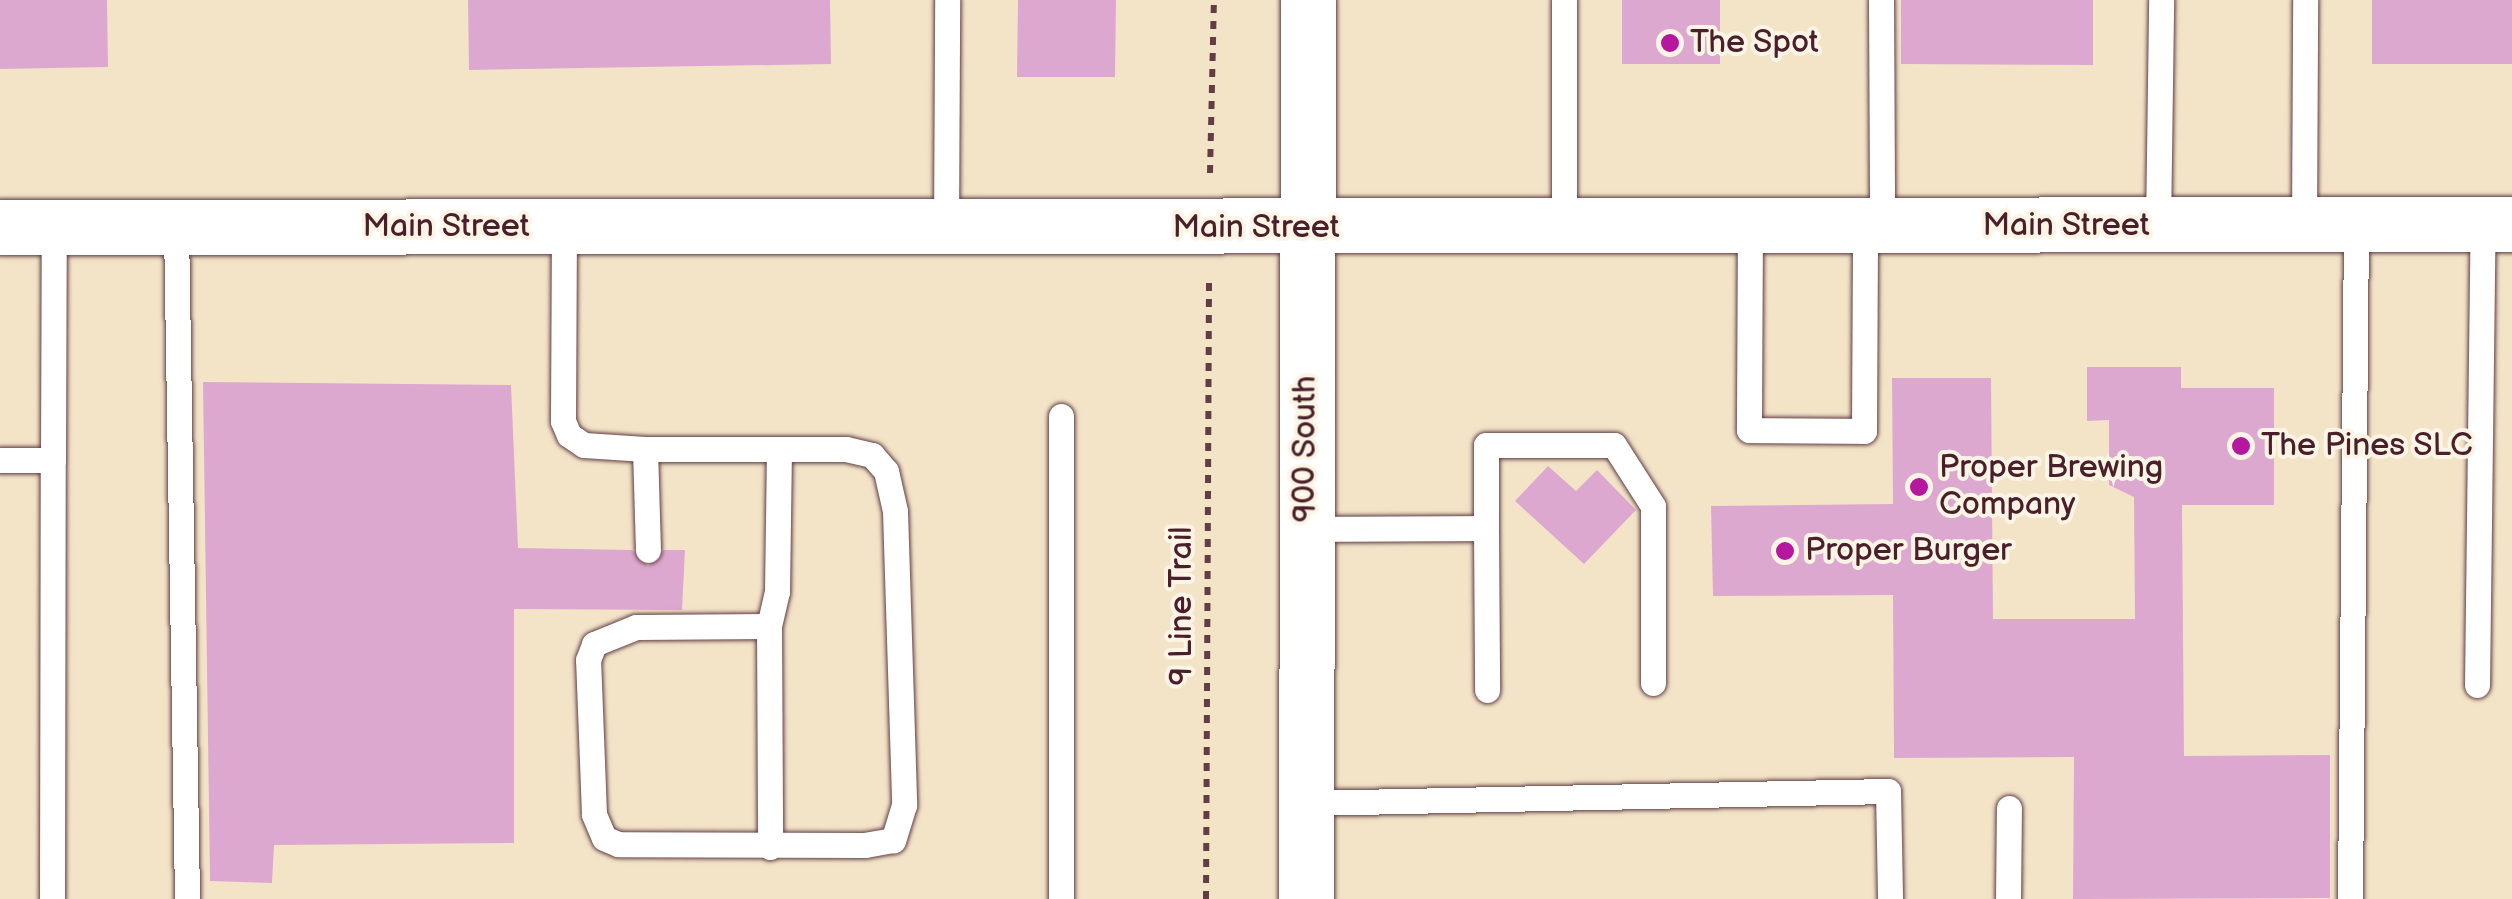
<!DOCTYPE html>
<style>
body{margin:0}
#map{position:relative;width:2512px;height:899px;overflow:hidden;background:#f3e4c8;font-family:"Balsamiq Sans",sans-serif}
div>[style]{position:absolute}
.building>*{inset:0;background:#dda8cf}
.path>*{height:6px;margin-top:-3px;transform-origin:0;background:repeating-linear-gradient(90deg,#633d43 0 8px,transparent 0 16px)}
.roads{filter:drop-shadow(0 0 2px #633d43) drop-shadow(0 0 2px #633d43)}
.service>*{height:25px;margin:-12.5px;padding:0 12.5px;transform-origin:12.5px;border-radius:12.5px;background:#fff}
.tertiary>*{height:55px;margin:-27.5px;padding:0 27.5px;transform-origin:27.5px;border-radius:27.5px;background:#fff}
.dots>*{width:28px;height:28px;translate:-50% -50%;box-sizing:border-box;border:5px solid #fcf5e5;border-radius:50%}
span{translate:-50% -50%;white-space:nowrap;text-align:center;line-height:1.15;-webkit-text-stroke:8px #fcf5e5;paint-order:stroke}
.poi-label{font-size:32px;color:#4a1f2b}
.left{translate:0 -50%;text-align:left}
.street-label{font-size:32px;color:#4a1f2b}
</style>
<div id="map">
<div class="building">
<div style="clip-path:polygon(0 0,107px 0,108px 67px,0 69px)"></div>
<div style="clip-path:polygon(468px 0,830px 0,831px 64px,469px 70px)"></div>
<div style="clip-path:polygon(1018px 0,1116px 0,1115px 77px,1017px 77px)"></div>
<div style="clip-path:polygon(1622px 0,1720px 0,1720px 64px,1622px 64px)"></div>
<div style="clip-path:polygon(1901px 0,2093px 0,2093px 65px,1901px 64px)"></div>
<div style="clip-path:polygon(2372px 0,2512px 0,2512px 64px,2372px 64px)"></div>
<div style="clip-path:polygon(2087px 367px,2181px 367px,2181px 388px,2274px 388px,2274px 505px,2182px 505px,2184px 756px,2330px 755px,2330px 898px,2073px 899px,2074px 757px,1894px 758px,1893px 595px,1713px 596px,1711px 506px,1893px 504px,1892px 378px,1991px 378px,1993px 619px,2135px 619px,2134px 497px,2109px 485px,2109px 420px,2087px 421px)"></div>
<div style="clip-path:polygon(203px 382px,511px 385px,518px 548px,632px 550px,648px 566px,664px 550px,685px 550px,682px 610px,514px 609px,514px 843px,274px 845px,272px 883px,210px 881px)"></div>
<div style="clip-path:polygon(1548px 466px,1576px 491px,1597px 470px,1636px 510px,1584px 564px,1515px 501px)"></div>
</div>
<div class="path">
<div style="left:1210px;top:173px;width:173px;rotate:-88.7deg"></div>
<div style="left:1206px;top:899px;width:624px;rotate:-89.72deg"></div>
</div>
<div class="roads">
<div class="service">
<div style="left:1564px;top:0;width:227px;rotate:90deg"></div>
<div style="left:1881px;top:0;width:226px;rotate:89.7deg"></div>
<div style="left:1750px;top:225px;width:205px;rotate:90.3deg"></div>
<div style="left:1749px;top:430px;width:115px;rotate:0.5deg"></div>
<div style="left:1864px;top:431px;width:205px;rotate:-89.7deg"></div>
<div style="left:2304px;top:226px;width:226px;rotate:-89.7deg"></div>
<div style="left:176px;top:227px;width:672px;rotate:89.06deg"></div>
<div style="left:564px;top:227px;width:194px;rotate:90.3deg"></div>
<div style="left:563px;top:421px;width:15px;rotate:67deg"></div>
<div style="left:569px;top:435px;width:18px;rotate:34deg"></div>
<div style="left:584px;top:445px;width:61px;rotate:3.8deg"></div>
<div style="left:645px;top:449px;width:201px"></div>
<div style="left:846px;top:449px;width:27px;rotate:13deg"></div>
<div style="left:872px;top:455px;width:21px;rotate:49deg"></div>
<div style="left:886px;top:471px;width:41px;rotate:77.3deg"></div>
<div style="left:895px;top:511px;width:294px;rotate:88.2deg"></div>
<div style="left:904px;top:805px;width:37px;rotate:107deg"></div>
<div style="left:893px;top:840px;width:28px;rotate:170deg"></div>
<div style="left:865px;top:845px;width:247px;rotate:-179.8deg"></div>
<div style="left:618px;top:844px;width:15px;rotate:-157deg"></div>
<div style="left:604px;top:838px;width:26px;rotate:-113deg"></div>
<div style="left:594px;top:814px;width:154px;rotate:-92.2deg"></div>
<div style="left:588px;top:660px;width:17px;rotate:-69deg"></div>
<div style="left:594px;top:644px;width:45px;rotate:-22deg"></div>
<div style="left:636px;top:627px;width:133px;rotate:-0.4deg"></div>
<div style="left:769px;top:626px;width:35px;rotate:-77deg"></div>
<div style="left:777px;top:592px;width:140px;rotate:-89.2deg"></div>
<div style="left:2158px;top:227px;width:227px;rotate:-89.2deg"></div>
<div style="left:946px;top:229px;width:229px;rotate:-89.7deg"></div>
<div style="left:1061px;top:416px;width:483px;rotate:90deg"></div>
<div style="left:645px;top:449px;width:101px;rotate:88.3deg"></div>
<div style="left:0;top:460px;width:53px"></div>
<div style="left:53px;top:460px;width:233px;rotate:-89.8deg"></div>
<div style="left:1486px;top:528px;width:83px;rotate:-90deg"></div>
<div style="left:1486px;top:445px;width:128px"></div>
<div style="left:1614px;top:445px;width:72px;rotate:57.4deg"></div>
<div style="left:1653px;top:506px;width:177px;rotate:90deg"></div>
<div style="left:1306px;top:529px;width:180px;rotate:-0.3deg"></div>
<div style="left:1486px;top:528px;width:162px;rotate:89.6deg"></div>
<div style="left:769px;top:626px;width:221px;rotate:89.7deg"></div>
<div style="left:2477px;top:685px;width:461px;rotate:-89.3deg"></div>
<div style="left:1306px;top:803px;width:582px;rotate:-1.18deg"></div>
<div style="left:1888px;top:791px;width:108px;rotate:88.9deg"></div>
<div style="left:52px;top:899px;width:439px;rotate:-89.9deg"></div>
<div style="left:2008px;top:899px;width:91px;rotate:-89.4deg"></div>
<div style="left:2350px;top:899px;width:673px;rotate:-89.49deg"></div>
</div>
<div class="tertiary">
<div style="left:0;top:227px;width:2512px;rotate:-0.07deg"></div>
<div style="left:1306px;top:899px;width:899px;rotate:-89.87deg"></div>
</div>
</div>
<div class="dots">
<div style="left:1670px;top:43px;background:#b5179e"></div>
<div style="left:2241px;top:446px;background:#b5179e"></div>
<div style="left:1919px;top:487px;background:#b5179e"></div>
<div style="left:1785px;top:551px;background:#b5179e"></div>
</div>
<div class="poi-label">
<span class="left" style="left:1690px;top:43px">The Spot</span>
<span class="left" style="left:2261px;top:446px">The Pines SLC</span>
<span class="left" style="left:1939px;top:487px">Proper Brewing<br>Company</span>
<span class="left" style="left:1805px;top:551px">Proper Burger</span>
</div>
<div class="street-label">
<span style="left:2066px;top:226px">Main Street</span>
<span style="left:446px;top:227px">Main Street</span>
<span style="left:1256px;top:228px">Main Street</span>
<span style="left:1306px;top:449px;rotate:-90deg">900 South</span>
<span style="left:1182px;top:606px;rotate:-90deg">9 Line Trail</span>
</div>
</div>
